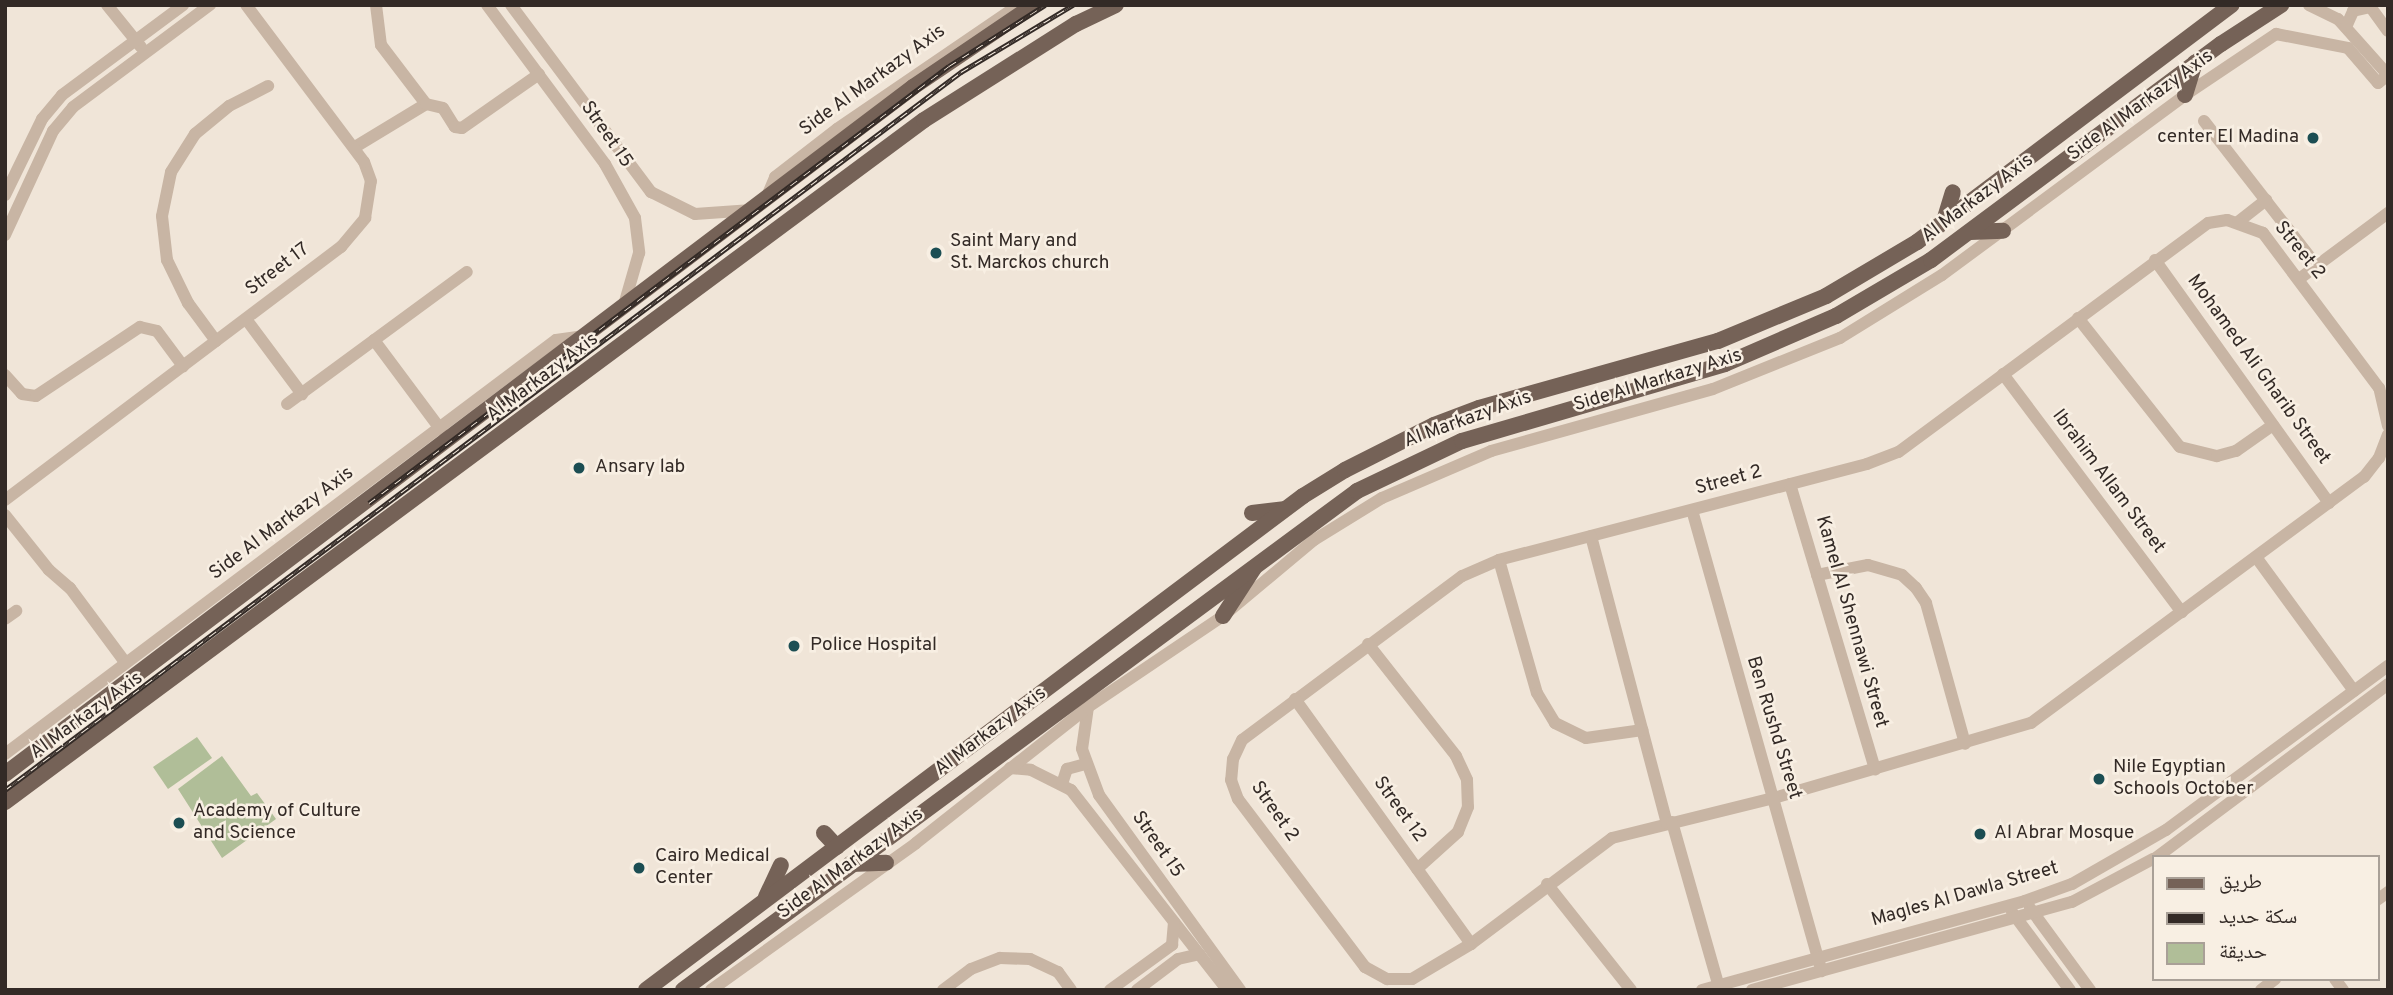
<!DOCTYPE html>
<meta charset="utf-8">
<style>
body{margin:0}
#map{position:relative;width:2393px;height:995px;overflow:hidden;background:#f0e5d8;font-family:Overpass,"Noto Naskh Arabic",sans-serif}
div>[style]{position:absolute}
.green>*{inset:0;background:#b0be98}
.minor>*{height:12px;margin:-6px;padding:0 6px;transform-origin:6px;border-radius:6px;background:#c8b5a4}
.major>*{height:16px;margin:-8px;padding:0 8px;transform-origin:8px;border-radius:8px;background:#756257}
.rail>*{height:5px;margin-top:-2.5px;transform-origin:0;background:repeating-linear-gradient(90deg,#f8efe3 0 8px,#332a26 0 16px);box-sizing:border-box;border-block:2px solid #332a26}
.dots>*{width:19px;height:19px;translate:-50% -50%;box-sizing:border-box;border:4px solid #f8efe3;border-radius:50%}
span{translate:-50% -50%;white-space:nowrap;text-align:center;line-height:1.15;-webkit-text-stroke:5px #f8efe3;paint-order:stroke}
.street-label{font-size:19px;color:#332a26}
.poi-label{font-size:19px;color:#332a26}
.right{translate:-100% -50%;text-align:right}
.left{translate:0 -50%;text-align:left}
.frame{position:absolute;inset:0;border:7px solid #332a26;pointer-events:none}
.legend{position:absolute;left:2152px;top:855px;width:228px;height:126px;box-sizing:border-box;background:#f8efe3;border:2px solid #a9a097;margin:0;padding:9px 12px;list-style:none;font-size:21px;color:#332a26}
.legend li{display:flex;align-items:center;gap:14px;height:35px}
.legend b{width:35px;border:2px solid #a9a097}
</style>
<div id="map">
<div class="green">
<div style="clip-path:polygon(197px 737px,212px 758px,168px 789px,153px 767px)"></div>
<div style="clip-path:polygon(222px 756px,251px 796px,257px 793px,276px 819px,222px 858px,178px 789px)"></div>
</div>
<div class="minor">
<div style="left:107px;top:5px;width:54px;rotate:51deg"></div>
<div style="left:376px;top:5px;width:40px;rotate:82.9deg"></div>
<div style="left:381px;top:45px;width:74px;rotate:52.7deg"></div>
<div style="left:487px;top:5px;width:198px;rotate:53.4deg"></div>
<div style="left:605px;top:164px;width:62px;rotate:60.9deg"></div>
<div style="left:635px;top:218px;width:35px;rotate:83deg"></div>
<div style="left:639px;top:253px;width:54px;rotate:106.1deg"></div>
<div style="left:511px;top:5px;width:234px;rotate:53.2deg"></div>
<div style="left:651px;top:192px;width:49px;rotate:26.6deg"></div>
<div style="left:695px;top:214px;width:57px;rotate:-4deg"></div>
<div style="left:2309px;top:5px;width:32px;rotate:26deg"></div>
<div style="left:2338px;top:19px;width:75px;rotate:48.2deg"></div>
<div style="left:2369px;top:5px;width:32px;rotate:54deg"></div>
<div style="left:2346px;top:27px;width:17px;rotate:-66deg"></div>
<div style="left:2353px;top:11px;width:17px;rotate:-13deg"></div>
<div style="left:2204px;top:121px;width:184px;rotate:52.1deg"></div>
<div style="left:355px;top:147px;width:83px;rotate:-31.2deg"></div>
<div style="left:426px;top:104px;width:17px;rotate:13deg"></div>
<div style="left:443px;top:108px;width:22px;rotate:58deg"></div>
<div style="left:455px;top:127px;width:7px;rotate:8deg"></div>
<div style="left:462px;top:128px;width:94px;rotate:-35deg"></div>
<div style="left:5px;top:195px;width:85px;rotate:-64deg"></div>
<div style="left:42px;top:119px;width:31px;rotate:-50deg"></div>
<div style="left:62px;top:95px;width:151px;rotate:-36.6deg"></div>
<div style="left:765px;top:201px;width:26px;rotate:-67deg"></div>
<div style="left:775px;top:177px;width:78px;rotate:-37.7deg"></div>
<div style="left:837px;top:129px;width:220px;rotate:-34.3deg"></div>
<div style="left:2238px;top:222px;width:36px;rotate:-38deg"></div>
<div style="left:5px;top:235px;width:115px;rotate:-65.2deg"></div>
<div style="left:53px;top:131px;width:31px;rotate:-50deg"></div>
<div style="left:73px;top:107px;width:171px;rotate:-36.7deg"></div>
<div style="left:2155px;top:260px;width:299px;rotate:54.4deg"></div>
<div style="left:2299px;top:279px;width:111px;rotate:-36.6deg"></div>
<div style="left:2078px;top:318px;width:164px;rotate:51.7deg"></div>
<div style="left:2180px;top:447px;width:38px;rotate:14deg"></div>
<div style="left:2217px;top:456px;width:20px;rotate:-15deg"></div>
<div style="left:2236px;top:451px;width:45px;rotate:-35.1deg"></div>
<div style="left:246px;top:319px;width:94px;rotate:53.3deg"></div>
<div style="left:374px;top:340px;width:112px;rotate:53.3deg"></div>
<div style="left:216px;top:341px;width:47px;rotate:-126.4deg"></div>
<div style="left:188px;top:303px;width:48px;rotate:-116deg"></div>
<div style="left:167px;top:260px;width:44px;rotate:-96.5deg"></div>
<div style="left:162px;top:216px;width:45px;rotate:-78.4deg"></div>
<div style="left:171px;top:172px;width:45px;rotate:-57.7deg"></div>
<div style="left:195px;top:134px;width:44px;rotate:-39.5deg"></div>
<div style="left:229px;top:106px;width:44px;rotate:-27.1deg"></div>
<div style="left:2003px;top:374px;width:298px;rotate:53.1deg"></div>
<div style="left:5px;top:375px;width:25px;rotate:48deg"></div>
<div style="left:22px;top:394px;width:14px;rotate:8deg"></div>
<div style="left:36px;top:396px;width:125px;rotate:-33.6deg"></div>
<div style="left:140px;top:327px;width:17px;rotate:13deg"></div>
<div style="left:157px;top:331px;width:44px;rotate:53.4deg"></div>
<div style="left:287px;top:404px;width:223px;rotate:-36.3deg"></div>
<div style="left:2388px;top:426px;width:39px;rotate:-103deg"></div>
<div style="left:2379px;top:388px;width:194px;rotate:-126.8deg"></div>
<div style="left:2263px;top:233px;width:38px;rotate:-160deg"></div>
<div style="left:2227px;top:220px;width:19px;rotate:171deg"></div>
<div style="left:2208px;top:223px;width:385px;rotate:143.5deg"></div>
<div style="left:1898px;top:452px;width:33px;rotate:159deg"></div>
<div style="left:1867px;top:464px;width:380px;rotate:165.4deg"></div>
<div style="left:1499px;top:560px;width:40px;rotate:156.6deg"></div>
<div style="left:1462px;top:576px;width:274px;rotate:143.3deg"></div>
<div style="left:1242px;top:740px;width:21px;rotate:115deg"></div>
<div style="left:1233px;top:759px;width:21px;rotate:95deg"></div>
<div style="left:1231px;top:780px;width:20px;rotate:70deg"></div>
<div style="left:1238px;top:799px;width:211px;rotate:52.9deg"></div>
<div style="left:1365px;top:967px;width:25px;rotate:29deg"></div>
<div style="left:1387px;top:979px;width:25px"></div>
<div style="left:1412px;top:979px;width:69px;rotate:-30.7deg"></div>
<div style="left:1471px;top:944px;width:176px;rotate:-36.9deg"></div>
<div style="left:1612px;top:838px;width:167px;rotate:-13.9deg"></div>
<div style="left:1774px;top:798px;width:268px;rotate:-16.3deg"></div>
<div style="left:2031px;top:723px;width:414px;rotate:-36.5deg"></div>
<div style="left:2364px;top:477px;width:24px;rotate:-52deg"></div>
<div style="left:2379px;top:458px;width:25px;rotate:-69deg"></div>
<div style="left:1790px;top:484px;width:298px;rotate:73.4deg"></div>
<div style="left:5px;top:500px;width:421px;rotate:-37deg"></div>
<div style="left:341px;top:247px;width:38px;rotate:-50deg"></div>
<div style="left:365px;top:218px;width:37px;rotate:-81deg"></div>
<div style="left:371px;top:181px;width:20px;rotate:-110deg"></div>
<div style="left:364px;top:162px;width:196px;rotate:-126.9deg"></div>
<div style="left:1692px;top:510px;width:479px;rotate:74.3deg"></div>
<div style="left:5px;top:515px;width:70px;rotate:51.3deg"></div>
<div style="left:49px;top:570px;width:28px;rotate:41deg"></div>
<div style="left:70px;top:588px;width:92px;rotate:53.4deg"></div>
<div style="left:1591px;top:536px;width:297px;rotate:75.2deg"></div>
<div style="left:2256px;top:557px;width:166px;rotate:53.8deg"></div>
<div style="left:1499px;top:560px;width:138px;rotate:74.1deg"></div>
<div style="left:1537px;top:693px;width:35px;rotate:59deg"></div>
<div style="left:1555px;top:723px;width:34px;rotate:26deg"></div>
<div style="left:1586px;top:738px;width:57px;rotate:-8.1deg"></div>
<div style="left:1817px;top:575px;width:52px;rotate:-11.1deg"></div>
<div style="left:1868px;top:565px;width:35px;rotate:16deg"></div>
<div style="left:1902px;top:575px;width:19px;rotate:43deg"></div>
<div style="left:1916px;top:588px;width:18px;rotate:56deg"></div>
<div style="left:1926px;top:603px;width:146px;rotate:74.5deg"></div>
<div style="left:5px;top:619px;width:14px;rotate:-36deg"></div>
<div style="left:1368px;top:644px;width:142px;rotate:51.8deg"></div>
<div style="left:1456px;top:756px;width:26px;rotate:65deg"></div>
<div style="left:1467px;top:780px;width:27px;rotate:88deg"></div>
<div style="left:1468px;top:807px;width:27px;rotate:112deg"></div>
<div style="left:1458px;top:832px;width:55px;rotate:137.9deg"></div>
<div style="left:1295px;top:699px;width:302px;rotate:54.3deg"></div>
<div style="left:1088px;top:707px;width:42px;rotate:98.1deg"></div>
<div style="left:1082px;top:749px;width:49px;rotate:69.7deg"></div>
<div style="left:1099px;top:795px;width:241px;rotate:54.1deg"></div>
<div style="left:5px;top:754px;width:689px;rotate:-36.92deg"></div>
<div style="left:556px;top:340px;width:27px;rotate:-8deg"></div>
<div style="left:1010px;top:768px;width:21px;rotate:5deg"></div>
<div style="left:1031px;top:770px;width:45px;rotate:26.6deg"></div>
<div style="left:1071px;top:790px;width:254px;rotate:52deg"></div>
<div style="left:1062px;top:784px;width:16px;rotate:-72deg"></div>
<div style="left:1067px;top:769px;width:20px;rotate:-15deg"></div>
<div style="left:1672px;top:822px;width:168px;rotate:74.1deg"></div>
<div style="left:2157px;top:857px;width:289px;rotate:-36.8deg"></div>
<div style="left:1547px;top:884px;width:135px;rotate:51.6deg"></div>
<div style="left:2377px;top:900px;width:14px;rotate:-36deg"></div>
<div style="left:2030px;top:908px;width:102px;rotate:53.8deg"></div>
<div style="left:2012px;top:912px;width:97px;rotate:53.4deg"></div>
<div style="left:2335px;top:979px;width:14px;rotate:54deg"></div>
<div style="left:711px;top:990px;width:252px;rotate:-35.6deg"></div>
<div style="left:916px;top:843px;width:219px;rotate:-38.3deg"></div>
<div style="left:1088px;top:707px;width:163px;rotate:-34deg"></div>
<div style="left:1223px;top:616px;width:119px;rotate:-39.9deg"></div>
<div style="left:1314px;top:540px;width:80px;rotate:-31.7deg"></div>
<div style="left:1382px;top:498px;width:119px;rotate:-23.3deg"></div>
<div style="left:1491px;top:451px;width:230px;rotate:-15.6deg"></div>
<div style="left:1713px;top:389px;width:137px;rotate:-21.9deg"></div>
<div style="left:1840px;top:338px;width:120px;rotate:-31.7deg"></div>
<div style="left:1942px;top:275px;width:302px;rotate:-36.5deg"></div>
<div style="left:2185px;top:95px;width:110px;rotate:-33.8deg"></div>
<div style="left:2276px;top:34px;width:73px;rotate:11deg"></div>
<div style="left:2348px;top:48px;width:46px;rotate:49.4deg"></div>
<div style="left:2378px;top:83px;width:13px;rotate:-39deg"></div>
<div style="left:943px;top:990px;width:35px;rotate:-37deg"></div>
<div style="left:971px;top:969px;width:31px;rotate:-21deg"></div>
<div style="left:1000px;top:958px;width:30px;rotate:2deg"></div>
<div style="left:1030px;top:959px;width:31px;rotate:25deg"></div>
<div style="left:1058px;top:972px;width:22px;rotate:54deg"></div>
<div style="left:1110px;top:990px;width:77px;rotate:-36deg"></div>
<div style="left:1172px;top:945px;width:23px;rotate:-85deg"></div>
<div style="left:1137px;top:990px;width:51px;rotate:-37.1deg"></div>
<div style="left:1178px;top:959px;width:22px;rotate:-13deg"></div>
<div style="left:1702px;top:990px;width:335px;rotate:-15.4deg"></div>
<div style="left:2025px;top:901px;width:50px;rotate:-19.9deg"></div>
<div style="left:2072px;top:884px;width:108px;rotate:-29.9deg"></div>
<div style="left:2166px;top:830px;width:276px;rotate:-36.5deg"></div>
<div style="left:1752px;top:990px;width:332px;rotate:-15.4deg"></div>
<div style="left:2072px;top:902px;width:92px;rotate:-28deg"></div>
<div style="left:2261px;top:990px;width:18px;rotate:-38deg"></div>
</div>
<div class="major">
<div style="left:2185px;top:95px;width:34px;rotate:-73deg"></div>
<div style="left:1944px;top:221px;width:30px;rotate:-73deg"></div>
<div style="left:1970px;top:232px;width:33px;rotate:-2deg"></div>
<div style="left:1252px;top:513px;width:32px;rotate:-7deg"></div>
<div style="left:1223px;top:616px;width:57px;rotate:-57.1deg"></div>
<div style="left:5px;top:774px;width:1139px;rotate:-37.11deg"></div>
<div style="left:913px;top:87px;width:146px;rotate:-34.1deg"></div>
<div style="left:5px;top:802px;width:1144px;rotate:-36.58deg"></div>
<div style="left:924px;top:120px;width:180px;rotate:-32.3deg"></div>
<div style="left:1076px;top:24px;width:44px;rotate:-25.4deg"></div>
<div style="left:824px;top:833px;width:19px;rotate:47deg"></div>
<div style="left:850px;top:864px;width:36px;rotate:-2deg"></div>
<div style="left:766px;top:897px;width:35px;rotate:-65deg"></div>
<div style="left:646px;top:990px;width:822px;rotate:-36.94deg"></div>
<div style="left:1303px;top:496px;width:49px;rotate:-31.8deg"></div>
<div style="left:1345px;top:470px;width:100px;rotate:-26.8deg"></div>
<div style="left:1434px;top:425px;width:48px;rotate:-20.7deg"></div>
<div style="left:1479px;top:408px;width:248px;rotate:-15.7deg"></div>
<div style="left:1718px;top:341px;width:117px;rotate:-22.6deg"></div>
<div style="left:1826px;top:296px;width:106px;rotate:-30.7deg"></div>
<div style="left:1917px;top:242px;width:394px;rotate:-37deg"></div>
<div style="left:683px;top:990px;width:839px;rotate:-36.51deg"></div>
<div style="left:1357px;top:491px;width:116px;rotate:-25.5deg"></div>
<div style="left:1462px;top:441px;width:274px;rotate:-16.3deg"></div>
<div style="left:1725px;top:364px;width:121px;rotate:-23.4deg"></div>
<div style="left:1836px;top:316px;width:110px;rotate:-30.5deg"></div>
<div style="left:1931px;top:260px;width:362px;rotate:-36.7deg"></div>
<div style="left:2221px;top:44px;width:72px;rotate:-33deg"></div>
</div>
<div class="rail">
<div style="left:369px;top:503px;width:726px;rotate:-37deg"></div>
<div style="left:949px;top:66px;width:114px;rotate:-32.4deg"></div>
<div style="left:5px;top:790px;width:1196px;rotate:-36.91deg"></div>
<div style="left:961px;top:72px;width:131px;rotate:-30.9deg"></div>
</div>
<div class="dots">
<div style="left:2313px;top:138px;background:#1c4e53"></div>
<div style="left:936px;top:253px;background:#1c4e53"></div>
<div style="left:579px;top:468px;background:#1c4e53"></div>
<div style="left:794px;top:646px;background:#1c4e53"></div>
<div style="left:2099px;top:779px;background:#1c4e53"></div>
<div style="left:179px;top:823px;background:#1c4e53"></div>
<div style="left:1980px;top:834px;background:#1c4e53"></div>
<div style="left:639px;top:868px;background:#1c4e53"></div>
</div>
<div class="street-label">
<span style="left:873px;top:81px;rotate:-36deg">Side Al Markazy Axis</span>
<span style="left:2141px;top:106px;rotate:-36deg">Side Al Markazy Axis</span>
<span style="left:606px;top:135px;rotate:55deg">Street 15</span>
<span style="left:1978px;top:199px;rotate:-37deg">Al Markazy Axis</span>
<span style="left:2299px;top:251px;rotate:51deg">Street 2</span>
<span style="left:278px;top:270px;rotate:-37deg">Street 17</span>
<span style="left:2258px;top:370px;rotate:54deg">Mohamed Ali Gharib Street</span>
<span style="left:543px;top:378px;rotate:-37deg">Al Markazy Axis</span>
<span style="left:1658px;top:381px;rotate:-17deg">Side Al Markazy Axis</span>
<span style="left:1468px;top:420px;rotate:-20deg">Al Markazy Axis</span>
<span style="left:1729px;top:481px;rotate:-15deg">Street 2</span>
<span style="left:2108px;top:482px;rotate:53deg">Ibrahim Allam Street</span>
<span style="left:282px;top:524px;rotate:-37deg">Side Al Markazy Axis</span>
<span style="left:1851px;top:622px;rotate:74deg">Kamel Al Shennawi Street</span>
<span style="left:87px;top:716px;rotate:-36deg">Al Markazy Axis</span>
<span style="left:1773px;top:728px;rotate:73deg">Ben Rushd Street</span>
<span style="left:991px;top:732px;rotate:-37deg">Al Markazy Axis</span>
<span style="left:1399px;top:810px;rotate:54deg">Street 12</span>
<span style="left:1274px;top:812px;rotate:55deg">Street 2</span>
<span style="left:1157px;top:845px;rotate:55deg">Street 15</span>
<span style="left:851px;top:864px;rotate:-36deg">Side Al Markazy Axis</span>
<span style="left:1965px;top:895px;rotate:-16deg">Magles Al Dawla Street</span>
</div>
<div class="poi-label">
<span class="right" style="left:2299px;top:138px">center El Madina</span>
<span class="left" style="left:950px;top:253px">Saint Mary and<br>St. Marckos church</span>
<span class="left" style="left:595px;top:468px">Ansary lab</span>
<span class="left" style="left:810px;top:646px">Police Hospital</span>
<span class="left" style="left:2113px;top:779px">Nile Egyptian<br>Schools October</span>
<span class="left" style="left:193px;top:823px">Academy of Culture<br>and Science</span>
<span class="left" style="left:1994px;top:834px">Al Abrar Mosque</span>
<span class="left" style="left:655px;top:868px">Cairo Medical<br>Center</span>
</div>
<div class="frame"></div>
<ul class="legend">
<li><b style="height:9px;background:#756257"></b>طريق</li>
<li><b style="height:9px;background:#332a26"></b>سكة حديد</li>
<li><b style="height:19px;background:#b0be98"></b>حديقة</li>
</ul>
</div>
